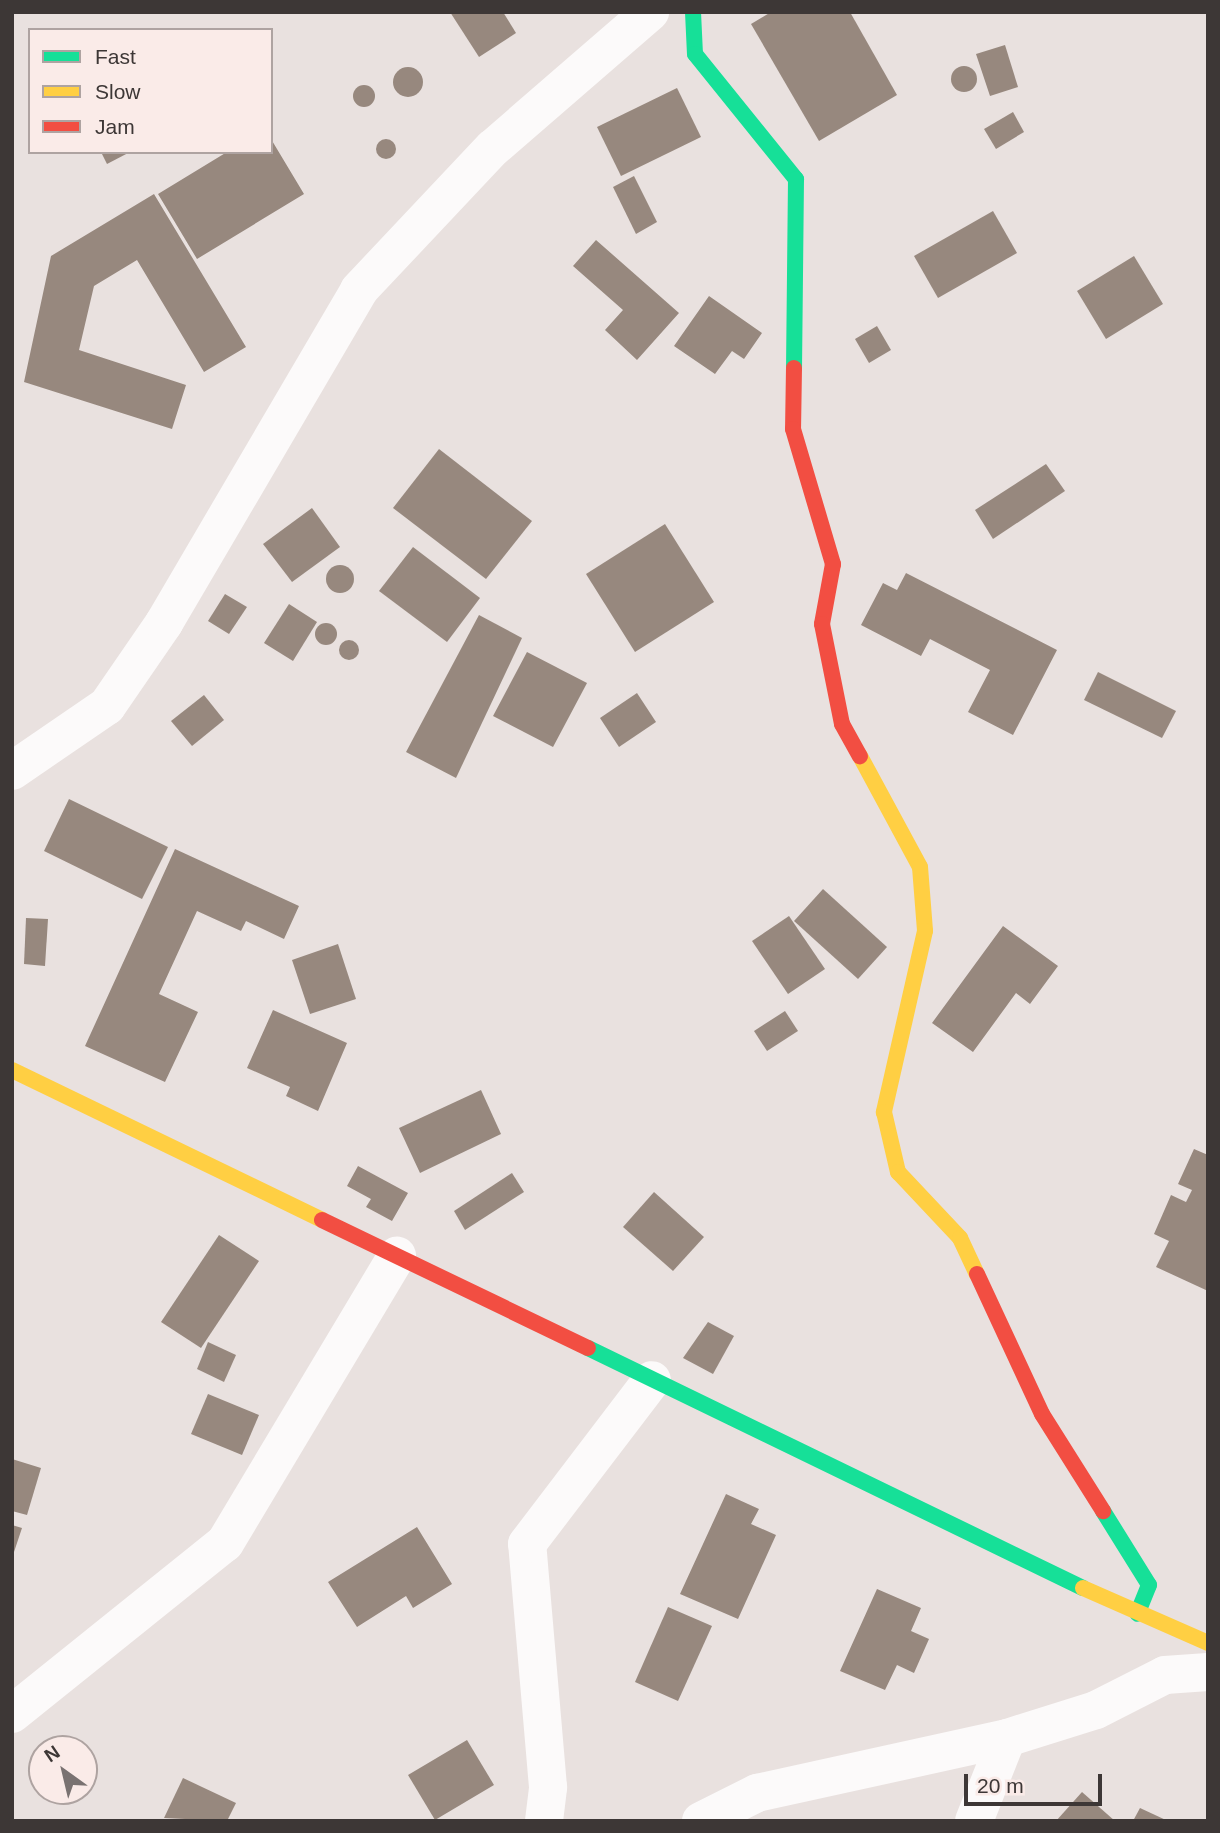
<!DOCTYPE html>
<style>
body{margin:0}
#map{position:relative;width:1220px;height:1833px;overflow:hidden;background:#e9e1df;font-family:Helvetica,sans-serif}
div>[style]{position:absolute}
.building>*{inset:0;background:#97887e}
.round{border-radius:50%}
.street>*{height:38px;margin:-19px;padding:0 19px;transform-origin:19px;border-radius:19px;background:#fcfafa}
.fast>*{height:16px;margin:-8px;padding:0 8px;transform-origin:8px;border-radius:8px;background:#16e098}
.slow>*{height:16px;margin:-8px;padding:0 8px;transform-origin:8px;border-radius:8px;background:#ffcf43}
.jam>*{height:16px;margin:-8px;padding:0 8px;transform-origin:8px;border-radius:8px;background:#f24e42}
span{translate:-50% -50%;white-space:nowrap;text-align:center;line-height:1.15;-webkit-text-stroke:7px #faebe8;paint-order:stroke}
.frame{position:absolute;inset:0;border:14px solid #3d3736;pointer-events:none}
.legend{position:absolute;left:28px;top:28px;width:245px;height:126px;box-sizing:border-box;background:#faebe8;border:2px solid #aea3a1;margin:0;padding:9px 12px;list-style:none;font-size:21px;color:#3d3736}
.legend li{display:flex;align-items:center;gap:14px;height:35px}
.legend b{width:35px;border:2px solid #aea3a1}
.north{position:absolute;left:28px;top:1735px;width:70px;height:70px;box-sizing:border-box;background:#faebe8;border:2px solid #aea3a1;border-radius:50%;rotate:326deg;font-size:19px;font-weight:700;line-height:28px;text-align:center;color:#3d3736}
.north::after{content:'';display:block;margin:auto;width:24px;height:32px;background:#797271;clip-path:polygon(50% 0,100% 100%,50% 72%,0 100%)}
.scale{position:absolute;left:964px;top:1774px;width:138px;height:32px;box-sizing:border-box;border:4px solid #3d3736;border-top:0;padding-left:9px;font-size:21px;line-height:24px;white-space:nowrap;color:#3d3736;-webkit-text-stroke:5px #faebe8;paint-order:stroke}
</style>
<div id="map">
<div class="building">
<div style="clip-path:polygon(450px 12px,503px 12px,516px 33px,479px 57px)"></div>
<div style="clip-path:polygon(771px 12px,850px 12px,897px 95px,819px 141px,751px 24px)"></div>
<div style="clip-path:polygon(1005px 45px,1018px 87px,990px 96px,976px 54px)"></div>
<div class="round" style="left:951px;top:66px;width:26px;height:26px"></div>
<div class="round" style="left:393px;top:67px;width:30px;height:30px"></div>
<div class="round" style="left:353px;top:85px;width:22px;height:22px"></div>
<div style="clip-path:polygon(677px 88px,701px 137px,621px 176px,597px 127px)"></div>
<div style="clip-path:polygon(1013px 112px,1024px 132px,996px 149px,984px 129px)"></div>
<div style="clip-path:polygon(271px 139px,304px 194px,197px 259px,158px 194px,227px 152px,271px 152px)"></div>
<div class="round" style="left:376px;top:139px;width:20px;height:20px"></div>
<div style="clip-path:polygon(101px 152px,130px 152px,107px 164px)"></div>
<div style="clip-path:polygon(634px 176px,657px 222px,636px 234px,613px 187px)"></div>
<div style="clip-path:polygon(154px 194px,246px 347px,204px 372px,137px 260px,94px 286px,79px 350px,186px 385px,172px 429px,24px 382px,51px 256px)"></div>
<div style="clip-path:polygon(993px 211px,1017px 253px,938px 298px,914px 256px)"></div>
<div style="clip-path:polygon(596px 240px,679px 313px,637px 360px,605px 330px,623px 310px,573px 266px)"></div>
<div style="clip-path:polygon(1134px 256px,1163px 304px,1106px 339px,1077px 291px)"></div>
<div style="clip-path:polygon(709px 296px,762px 333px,744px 359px,732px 351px,715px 374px,674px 346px)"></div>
<div style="clip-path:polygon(877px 326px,891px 350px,869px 363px,855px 339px)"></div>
<div style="clip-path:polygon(439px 449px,532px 521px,486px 579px,393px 508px)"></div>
<div style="clip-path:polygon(1046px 464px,1065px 491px,993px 539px,975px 510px)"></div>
<div style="clip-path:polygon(312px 508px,340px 547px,292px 582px,263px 544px)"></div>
<div style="clip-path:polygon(665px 524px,714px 602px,635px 652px,586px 574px)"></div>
<div style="clip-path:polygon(413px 547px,480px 598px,447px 642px,379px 591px)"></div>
<div class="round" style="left:326px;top:565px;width:28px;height:28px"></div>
<div style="clip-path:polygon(906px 573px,1057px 650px,1013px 735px,968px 712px,990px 670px,930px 639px,921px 656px,861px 625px,883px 583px,897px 590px)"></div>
<div style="clip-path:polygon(225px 594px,247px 607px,229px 634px,208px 621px)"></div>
<div style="clip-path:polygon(289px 604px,317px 622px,293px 661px,264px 643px)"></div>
<div style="clip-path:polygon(479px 615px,522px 638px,456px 778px,406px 752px)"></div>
<div class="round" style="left:315px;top:623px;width:22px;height:22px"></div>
<div class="round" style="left:339px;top:640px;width:20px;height:20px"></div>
<div style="clip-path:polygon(527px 652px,587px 683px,553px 747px,493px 716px)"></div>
<div style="clip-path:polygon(1098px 672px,1176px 711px,1162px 738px,1084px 700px)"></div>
<div style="clip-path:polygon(637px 693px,656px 722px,619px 747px,600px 718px)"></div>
<div style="clip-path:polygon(204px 695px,224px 720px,192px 746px,171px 721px)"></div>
<div style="clip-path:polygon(69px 799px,168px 847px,142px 899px,44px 851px)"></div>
<div style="clip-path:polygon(175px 849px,299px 906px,284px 939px,246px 921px,241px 931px,197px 911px,159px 994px,198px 1012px,165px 1082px,85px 1046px)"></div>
<div style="clip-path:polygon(823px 889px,887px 947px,858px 979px,794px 921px)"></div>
<div style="clip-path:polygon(789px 916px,825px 969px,788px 994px,752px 941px)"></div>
<div style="clip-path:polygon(26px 918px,48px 919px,45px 966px,24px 964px)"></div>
<div style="clip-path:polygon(1003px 926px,1058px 966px,1030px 1004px,1016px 993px,973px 1052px,932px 1023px)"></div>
<div style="clip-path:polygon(338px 944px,356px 999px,310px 1014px,292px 960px)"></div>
<div style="clip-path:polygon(273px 1010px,347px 1043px,318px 1111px,286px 1096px,290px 1087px,247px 1068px)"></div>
<div style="clip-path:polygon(785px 1011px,798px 1031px,767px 1051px,754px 1031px)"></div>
<div style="clip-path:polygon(481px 1090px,501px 1134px,420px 1173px,399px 1128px)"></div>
<div style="clip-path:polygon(1194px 1149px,1208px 1155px,1208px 1291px,1156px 1267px,1169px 1241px,1154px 1234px,1171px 1195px,1186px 1202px,1192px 1190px,1178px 1184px)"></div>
<div style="clip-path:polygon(358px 1166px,408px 1193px,392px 1221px,366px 1207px,371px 1199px,347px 1186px)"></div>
<div style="clip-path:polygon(512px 1173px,524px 1192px,465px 1230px,454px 1211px)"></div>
<div style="clip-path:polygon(654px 1192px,704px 1237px,673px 1271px,623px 1227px)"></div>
<div style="clip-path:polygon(219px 1235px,259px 1261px,201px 1348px,161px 1322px)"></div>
<div style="clip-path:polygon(708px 1322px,734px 1336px,713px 1374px,683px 1358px)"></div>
<div style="clip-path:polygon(208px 1342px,236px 1355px,224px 1382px,197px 1369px)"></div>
<div style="clip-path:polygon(208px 1394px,259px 1415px,242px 1455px,191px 1434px)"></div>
<div style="clip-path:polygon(12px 1459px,41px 1468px,27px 1515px,12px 1511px)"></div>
<div style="clip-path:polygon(726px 1494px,759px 1509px,751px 1524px,776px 1535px,738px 1619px,680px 1594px)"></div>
<div style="clip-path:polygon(12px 1525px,22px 1528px,13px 1555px,12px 1555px)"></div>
<div style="clip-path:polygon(417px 1527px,452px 1584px,413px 1608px,406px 1596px,357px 1627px,328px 1582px)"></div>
<div style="clip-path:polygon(877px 1589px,921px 1608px,911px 1631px,929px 1639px,914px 1673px,897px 1665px,885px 1690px,840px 1671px)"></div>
<div style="clip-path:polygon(668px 1607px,712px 1626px,678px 1701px,635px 1682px)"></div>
<div style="clip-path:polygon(467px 1740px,494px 1785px,435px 1820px,408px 1775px)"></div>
<div style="clip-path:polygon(183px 1778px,236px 1803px,227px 1821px,164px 1818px)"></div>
<div style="clip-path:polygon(1082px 1792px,1115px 1821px,1056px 1821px)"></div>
<div style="clip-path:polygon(1140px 1808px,1168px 1821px,1133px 1821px)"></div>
</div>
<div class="street">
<div style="left:12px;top:771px;width:115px;rotate:-34.4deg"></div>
<div style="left:107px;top:706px;width:101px;rotate:-55.5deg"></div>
<div style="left:164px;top:623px;width:386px;rotate:-59.6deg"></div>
<div style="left:359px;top:290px;width:195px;rotate:-46.7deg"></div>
<div style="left:493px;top:148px;width:208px;rotate:-40.9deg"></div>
<div style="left:12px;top:1714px;width:273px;rotate:-38.8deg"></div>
<div style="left:225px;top:1543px;width:335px;rotate:-59.1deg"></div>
<div style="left:544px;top:1821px;width:34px;rotate:-83deg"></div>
<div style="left:548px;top:1787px;width:244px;rotate:-94.9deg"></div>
<div style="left:527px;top:1544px;width:206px;rotate:-52.7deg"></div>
<div style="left:701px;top:1821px;width:63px;rotate:-26.6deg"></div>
<div style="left:757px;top:1793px;width:256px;rotate:-12.4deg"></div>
<div style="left:1007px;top:1738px;width:93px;rotate:-17.5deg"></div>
<div style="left:1096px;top:1710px;width:77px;rotate:-26.9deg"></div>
<div style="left:1165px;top:1675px;width:43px;rotate:-4deg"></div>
<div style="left:974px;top:1821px;width:89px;rotate:-68.3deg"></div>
</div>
<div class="fast">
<div style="left:693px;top:12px;width:42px;rotate:87.3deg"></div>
<div style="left:695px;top:54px;width:161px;rotate:51.1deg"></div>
<div style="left:796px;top:179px;width:189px;rotate:90.6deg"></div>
<div style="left:588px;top:1348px;width:550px;rotate:25.87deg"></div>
<div style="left:1103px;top:1511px;width:87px;rotate:58.1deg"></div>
<div style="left:1149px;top:1585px;width:31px;rotate:112deg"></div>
</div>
<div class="slow">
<div style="left:860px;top:756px;width:126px;rotate:61.6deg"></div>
<div style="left:920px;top:867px;width:64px;rotate:85.5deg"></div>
<div style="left:925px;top:931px;width:186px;rotate:102.8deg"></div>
<div style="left:884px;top:1112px;width:62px;rotate:76.9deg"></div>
<div style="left:898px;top:1172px;width:91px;rotate:46.8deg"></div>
<div style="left:960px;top:1238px;width:40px;rotate:65deg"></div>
<div style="left:12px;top:1070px;width:344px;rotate:25.8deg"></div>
<div style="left:1083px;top:1588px;width:137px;rotate:23.7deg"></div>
</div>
<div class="jam">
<div style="left:794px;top:368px;width:61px;rotate:90.9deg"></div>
<div style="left:793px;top:429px;width:141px;rotate:73.5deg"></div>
<div style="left:833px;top:564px;width:61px;rotate:100.4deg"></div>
<div style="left:822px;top:624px;width:102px;rotate:78.7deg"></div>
<div style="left:842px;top:724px;width:37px;rotate:61deg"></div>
<div style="left:322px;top:1220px;width:295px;rotate:25.7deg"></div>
<div style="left:977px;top:1274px;width:154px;rotate:65.1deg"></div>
<div style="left:1042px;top:1414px;width:115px;rotate:57.8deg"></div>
</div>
<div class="frame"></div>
<ul class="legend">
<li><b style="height:9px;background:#16e098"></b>Fast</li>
<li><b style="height:9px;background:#ffcf43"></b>Slow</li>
<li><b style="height:9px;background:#f24e42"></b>Jam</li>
</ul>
<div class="north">N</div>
<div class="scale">20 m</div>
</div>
